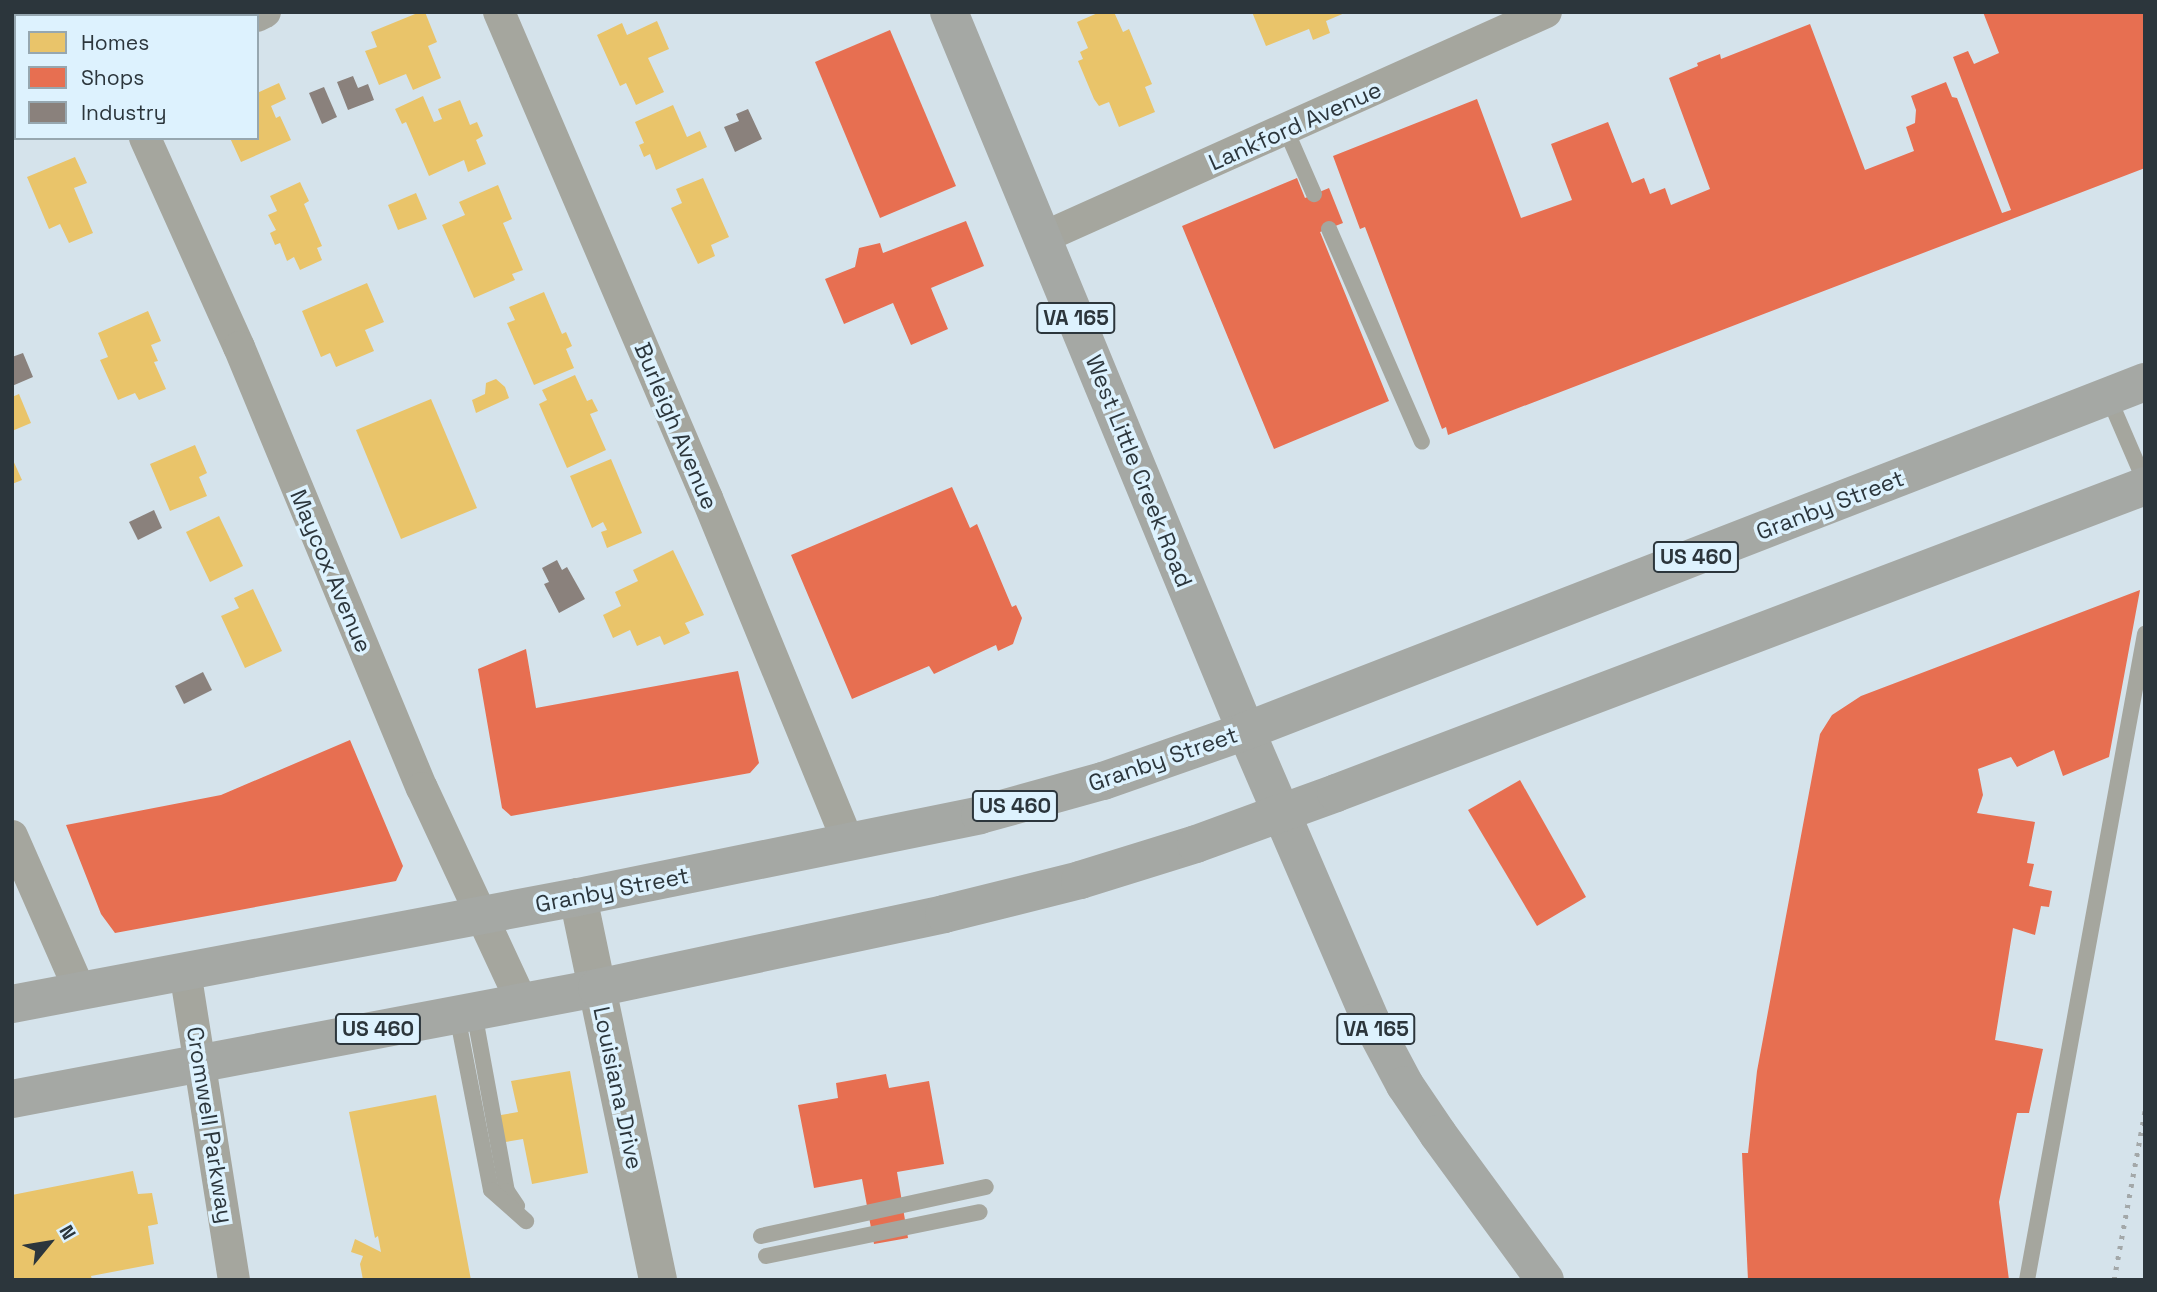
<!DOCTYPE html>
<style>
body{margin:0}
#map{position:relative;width:2157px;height:1292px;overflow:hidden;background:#d5e3eb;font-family:"Space Grotesk",sans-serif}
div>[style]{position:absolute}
.homes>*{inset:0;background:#e9c46a}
.shops>*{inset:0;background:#e76f51}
.industry>*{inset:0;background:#8a817c}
.service>*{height:16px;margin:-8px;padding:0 8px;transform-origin:8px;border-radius:8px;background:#a5a69e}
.minor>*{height:32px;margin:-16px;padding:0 16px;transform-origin:16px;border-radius:16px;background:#a5a69e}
.tertiary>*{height:38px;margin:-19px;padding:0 19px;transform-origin:19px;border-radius:19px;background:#a5a69e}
.primary>*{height:38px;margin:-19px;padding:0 19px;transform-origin:19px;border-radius:19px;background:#a5a8a4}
.rail>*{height:5px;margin-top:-2.5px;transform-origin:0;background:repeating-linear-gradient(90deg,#a3a8a9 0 3.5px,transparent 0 10.5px)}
span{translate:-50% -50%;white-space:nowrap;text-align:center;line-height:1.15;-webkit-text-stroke:7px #ddf2fe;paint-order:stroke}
.shield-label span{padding:2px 5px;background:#ddf2fe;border:2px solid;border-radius:5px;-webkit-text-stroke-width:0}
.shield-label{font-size:21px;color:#2c363c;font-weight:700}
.street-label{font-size:23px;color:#2c363c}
.frame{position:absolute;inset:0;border:14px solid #2c363c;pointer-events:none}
.legend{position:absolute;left:14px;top:14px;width:245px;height:126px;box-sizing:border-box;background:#ddf2fe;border:2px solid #96a7b0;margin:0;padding:9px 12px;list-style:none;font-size:21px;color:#2c363c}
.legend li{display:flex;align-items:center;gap:14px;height:35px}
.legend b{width:35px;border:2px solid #96a7b0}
.north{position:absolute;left:14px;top:1208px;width:70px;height:70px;-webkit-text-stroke:5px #ddf2fe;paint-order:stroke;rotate:60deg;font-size:19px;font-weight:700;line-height:28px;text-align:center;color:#2c363c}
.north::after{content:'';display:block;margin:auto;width:24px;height:32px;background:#2c363c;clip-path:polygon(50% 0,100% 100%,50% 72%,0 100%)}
</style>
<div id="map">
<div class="homes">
<div style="clip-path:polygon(420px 12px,425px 12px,437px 42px,428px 46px,441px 78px,413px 90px,406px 74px,379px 85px,365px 51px,377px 47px,371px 32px)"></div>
<div style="clip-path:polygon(1100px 12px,1114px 12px,1123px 32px,1129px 29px,1152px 84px,1145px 87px,1155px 112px,1119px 127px,1109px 102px,1099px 106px,1094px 99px,1078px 61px,1083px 59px,1080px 52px,1088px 48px,1077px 22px)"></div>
<div style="clip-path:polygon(1252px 12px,1347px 12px,1326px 21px,1330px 33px,1313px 40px,1309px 29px,1266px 46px)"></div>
<div style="clip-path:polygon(657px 21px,669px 49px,648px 58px,664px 92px,636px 105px,626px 83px,620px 86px,597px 35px,622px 23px,627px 35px)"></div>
<div style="clip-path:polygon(279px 83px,286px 99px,271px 106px,276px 118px,280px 116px,291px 140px,241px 162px,230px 138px,257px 138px,257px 93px)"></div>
<div style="clip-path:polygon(423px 96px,434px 122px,442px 119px,438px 109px,460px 100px,470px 125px,477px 122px,483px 136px,476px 140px,486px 164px,468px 172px,464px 160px,429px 176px,406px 122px,402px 124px,395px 109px)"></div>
<div style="clip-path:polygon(673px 105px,687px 137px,700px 131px,707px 147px,656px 170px,650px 154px,644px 157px,639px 145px,644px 143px,635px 122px)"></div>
<div style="clip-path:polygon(75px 157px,87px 183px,74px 188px,93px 233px,69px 243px,60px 224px,49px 229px,27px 177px)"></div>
<div style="clip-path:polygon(703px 178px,729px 237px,711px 245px,715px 256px,698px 264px,671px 208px,682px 203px,676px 189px)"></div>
<div style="clip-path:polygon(300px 182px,309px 201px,304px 204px,322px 246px,317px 248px,322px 260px,300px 270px,294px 257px,287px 261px,280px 243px,275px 245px,270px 233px,276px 230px,268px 215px,277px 211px,270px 196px)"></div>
<div style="clip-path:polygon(498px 185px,512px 219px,503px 223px,523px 270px,512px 274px,515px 280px,474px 298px,442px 225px,465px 215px,459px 202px)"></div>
<div style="clip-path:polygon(416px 193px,427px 219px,398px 230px,388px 205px)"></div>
<div style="clip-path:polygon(367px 283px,384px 322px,365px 330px,374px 351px,336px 367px,330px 353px,321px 357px,302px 311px)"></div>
<div style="clip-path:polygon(544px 292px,562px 334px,566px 332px,572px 346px,566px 349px,574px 368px,534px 385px,507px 323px,515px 320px,509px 307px)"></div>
<div style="clip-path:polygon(148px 311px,161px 341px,151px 345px,158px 361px,154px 362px,166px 389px,139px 400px,135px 393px,118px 400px,100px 360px,108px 357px,98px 333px)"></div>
<div style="clip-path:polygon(575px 375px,587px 401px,592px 399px,598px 411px,590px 414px,606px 450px,567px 468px,539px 404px,547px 400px,542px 390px)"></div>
<div style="clip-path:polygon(496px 379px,505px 387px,509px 398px,476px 413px,472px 400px,485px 394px,486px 383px)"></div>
<div style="clip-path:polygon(19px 394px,31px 423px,12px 431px,12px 397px)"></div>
<div style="clip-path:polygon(431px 399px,477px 508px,401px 539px,356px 430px)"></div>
<div style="clip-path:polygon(195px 445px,207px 473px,199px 477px,207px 496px,170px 511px,150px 464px)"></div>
<div style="clip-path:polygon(12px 458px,22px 480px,12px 484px)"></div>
<div style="clip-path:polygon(611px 459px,642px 533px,607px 548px,601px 532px,607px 530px,603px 522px,592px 528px,570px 476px)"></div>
<div style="clip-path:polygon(219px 516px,243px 566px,210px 582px,186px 532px)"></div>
<div style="clip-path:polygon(673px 550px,704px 615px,685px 623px,690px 633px,664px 645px,660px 636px,637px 646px,630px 630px,613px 638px,603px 615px,621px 606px,615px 592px,638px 581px,633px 570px)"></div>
<div style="clip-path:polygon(253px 589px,282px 651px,245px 668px,221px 616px,239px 608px,234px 598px)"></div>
<div style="clip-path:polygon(570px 1071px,588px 1173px,532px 1184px,523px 1139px,494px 1144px,489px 1117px,518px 1112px,511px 1081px)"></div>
<div style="clip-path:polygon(436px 1095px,471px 1280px,363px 1280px,360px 1264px,363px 1256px,351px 1252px,355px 1239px,381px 1252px,378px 1236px,375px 1238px,349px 1112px)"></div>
<div style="clip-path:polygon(133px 1171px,138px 1194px,152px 1193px,158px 1224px,148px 1226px,154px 1264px,91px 1276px,92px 1280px,12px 1280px,12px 1195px)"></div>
</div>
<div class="shops">
<div style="clip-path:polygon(1983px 12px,2145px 12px,2145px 168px,1448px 435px,1446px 427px,1442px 429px,1365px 227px,1360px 229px,1333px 156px,1477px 99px,1521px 218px,1572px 200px,1551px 144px,1608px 122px,1632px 183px,1644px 178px,1650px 194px,1665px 188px,1671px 205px,1710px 189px,1669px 78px,1698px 66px,1697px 63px,1720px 54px,1721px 59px,1810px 24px,1865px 170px,1914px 151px,1906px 127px,1915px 123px,1916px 110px,1911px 96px,1946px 82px,1952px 97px,1957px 98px,2002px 213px,2011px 210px,1953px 57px,1968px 51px,1974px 64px,1999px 53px)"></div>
<div style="clip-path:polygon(890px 30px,956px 186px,880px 218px,815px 62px)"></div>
<div style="clip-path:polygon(1297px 178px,1305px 198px,1329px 188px,1343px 223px,1320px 232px,1389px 401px,1274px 449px,1182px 226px)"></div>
<div style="clip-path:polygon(966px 221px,984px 266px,931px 288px,948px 329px,911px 345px,893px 303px,844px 324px,825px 279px,855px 267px,859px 248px,880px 243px,883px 253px)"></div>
<div style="clip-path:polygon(952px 487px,970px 528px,977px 524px,1012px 607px,1016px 605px,1022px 618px,1013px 644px,998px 651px,996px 645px,934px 674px,929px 666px,852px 699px,791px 555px)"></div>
<div style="clip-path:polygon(2140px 590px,2109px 757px,2063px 776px,2054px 750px,2017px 767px,2011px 757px,1978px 769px,1983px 795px,1977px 813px,2035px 822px,2027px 863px,2034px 864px,2029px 886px,2052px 891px,2049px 907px,2041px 906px,2035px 935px,2013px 928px,1995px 1040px,2043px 1049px,2029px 1113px,2017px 1113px,1999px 1202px,2009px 1280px,1748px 1280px,1742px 1153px,1748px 1153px,1757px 1071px,1820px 734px,1832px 715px,1861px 696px)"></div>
<div style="clip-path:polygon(526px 649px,536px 708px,738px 671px,759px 763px,750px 773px,511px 816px,502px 808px,478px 669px)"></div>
<div style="clip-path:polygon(350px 740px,403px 866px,396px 881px,115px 933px,101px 914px,66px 825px,221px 795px)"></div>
<div style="clip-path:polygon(1520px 780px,1586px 897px,1537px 926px,1468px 810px)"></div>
<div style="clip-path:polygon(886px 1074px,889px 1088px,929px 1081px,944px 1164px,897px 1172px,908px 1238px,874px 1244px,862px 1179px,814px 1188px,798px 1105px,838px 1098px,836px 1083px)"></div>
</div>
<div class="industry">
<div style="clip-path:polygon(353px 76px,358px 88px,368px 84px,374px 100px,348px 110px,337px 82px)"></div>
<div style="clip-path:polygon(324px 87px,337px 117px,322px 124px,309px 93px)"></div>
<div style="clip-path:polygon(748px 109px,762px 139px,735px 152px,724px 127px,739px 121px,736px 114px)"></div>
<div style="clip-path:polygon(23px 353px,33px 377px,12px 386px,12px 357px)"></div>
<div style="clip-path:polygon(154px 510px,162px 528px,138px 540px,129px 522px)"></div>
<div style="clip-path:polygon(557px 560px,562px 570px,567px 567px,585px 599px,559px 613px,544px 584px,549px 582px,542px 568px)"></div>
<div style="clip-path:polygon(203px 672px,212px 690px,184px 704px,175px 686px)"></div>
</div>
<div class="service">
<div style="left:1286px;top:130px;width:70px;rotate:66.4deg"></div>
<div style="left:1329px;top:229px;width:232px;rotate:66.4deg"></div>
<div style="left:2108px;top:396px;width:94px;rotate:66.7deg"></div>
<div style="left:474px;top:1012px;width:182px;rotate:79.6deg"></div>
<div style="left:507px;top:1191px;width:18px;rotate:56deg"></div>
<div style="left:457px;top:1015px;width:178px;rotate:79deg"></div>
<div style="left:491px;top:1190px;width:47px;rotate:41.5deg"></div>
<div style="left:761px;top:1236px;width:230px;rotate:-12.3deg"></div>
<div style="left:766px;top:1256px;width:218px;rotate:-11.6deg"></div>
<div style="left:2027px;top:1280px;width:657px;rotate:-79.65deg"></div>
</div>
<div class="minor">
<div style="left:93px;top:12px;width:4px;rotate:63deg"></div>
<div style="left:499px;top:12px;width:529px;rotate:66.83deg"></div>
<div style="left:707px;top:498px;width:372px;rotate:67.7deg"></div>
<div style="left:257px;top:16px;width:9px;rotate:-27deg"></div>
<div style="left:12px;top:110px;width:4px;rotate:-14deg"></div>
<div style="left:145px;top:138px;width:229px;rotate:65.8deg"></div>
<div style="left:239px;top:347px;width:477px;rotate:67.5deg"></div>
<div style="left:422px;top:788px;width:236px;rotate:65deg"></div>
<div style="left:1044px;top:237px;width:550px;rotate:-24.14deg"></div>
<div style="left:12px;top:836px;width:169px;rotate:66.3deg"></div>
<div style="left:185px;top:971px;width:313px;rotate:81deg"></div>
</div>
<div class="tertiary">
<div style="left:578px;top:897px;width:391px;rotate:78.2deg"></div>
</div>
<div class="primary">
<div style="left:949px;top:12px;width:778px;rotate:67.56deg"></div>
<div style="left:1246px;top:731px;width:318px;rotate:66.7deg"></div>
<div style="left:1372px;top:1023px;width:70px;rotate:62deg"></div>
<div style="left:1405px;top:1085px;width:59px;rotate:56deg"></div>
<div style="left:1438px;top:1134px;width:181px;rotate:53.8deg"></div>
<div style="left:12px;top:1004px;width:576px;rotate:-10.71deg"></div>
<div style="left:578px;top:897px;width:410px;rotate:-11.5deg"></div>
<div style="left:980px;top:815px;width:128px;rotate:-15.5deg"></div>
<div style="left:1103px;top:781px;width:151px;rotate:-19.3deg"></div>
<div style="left:1246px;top:731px;width:964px;rotate:-21.22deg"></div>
<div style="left:12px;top:1099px;width:595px;rotate:-10.74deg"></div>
<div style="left:597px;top:988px;width:355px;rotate:-12deg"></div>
<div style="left:944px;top:914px;width:140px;rotate:-14deg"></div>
<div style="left:1080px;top:880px;width:121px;rotate:-17.2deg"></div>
<div style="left:1196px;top:844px;width:149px;rotate:-20deg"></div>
<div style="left:1336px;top:793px;width:865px;rotate:-20.78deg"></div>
</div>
<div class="rail">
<div style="left:2114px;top:1280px;width:172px;rotate:-79.6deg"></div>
</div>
<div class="shield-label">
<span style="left:1076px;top:318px">VA 165</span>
<span style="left:1696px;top:557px">US 460</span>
<span style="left:1015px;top:806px">US 460</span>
<span style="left:378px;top:1029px">US 460</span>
<span style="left:1376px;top:1029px">VA 165</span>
</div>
<div class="street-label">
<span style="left:1295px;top:126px;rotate:-24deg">Lankford Avenue</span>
<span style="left:676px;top:426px;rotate:67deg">Burleigh Avenue</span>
<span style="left:1139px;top:471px;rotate:68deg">West Little Creek Road</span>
<span style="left:1830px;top:505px;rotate:-21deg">Granby Street</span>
<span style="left:331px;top:571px;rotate:67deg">Maycox Avenue</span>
<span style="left:1163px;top:759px;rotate:-19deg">Granby Street</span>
<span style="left:612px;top:890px;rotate:-11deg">Granby Street</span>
<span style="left:618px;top:1088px;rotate:78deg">Louisiana Drive</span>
<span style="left:210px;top:1125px;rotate:81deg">Cromwell Parkway</span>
</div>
<div class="frame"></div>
<ul class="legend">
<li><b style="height:19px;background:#e9c46a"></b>Homes</li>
<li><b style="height:19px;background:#e76f51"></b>Shops</li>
<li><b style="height:19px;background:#8a817c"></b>Industry</li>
</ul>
<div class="north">N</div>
</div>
